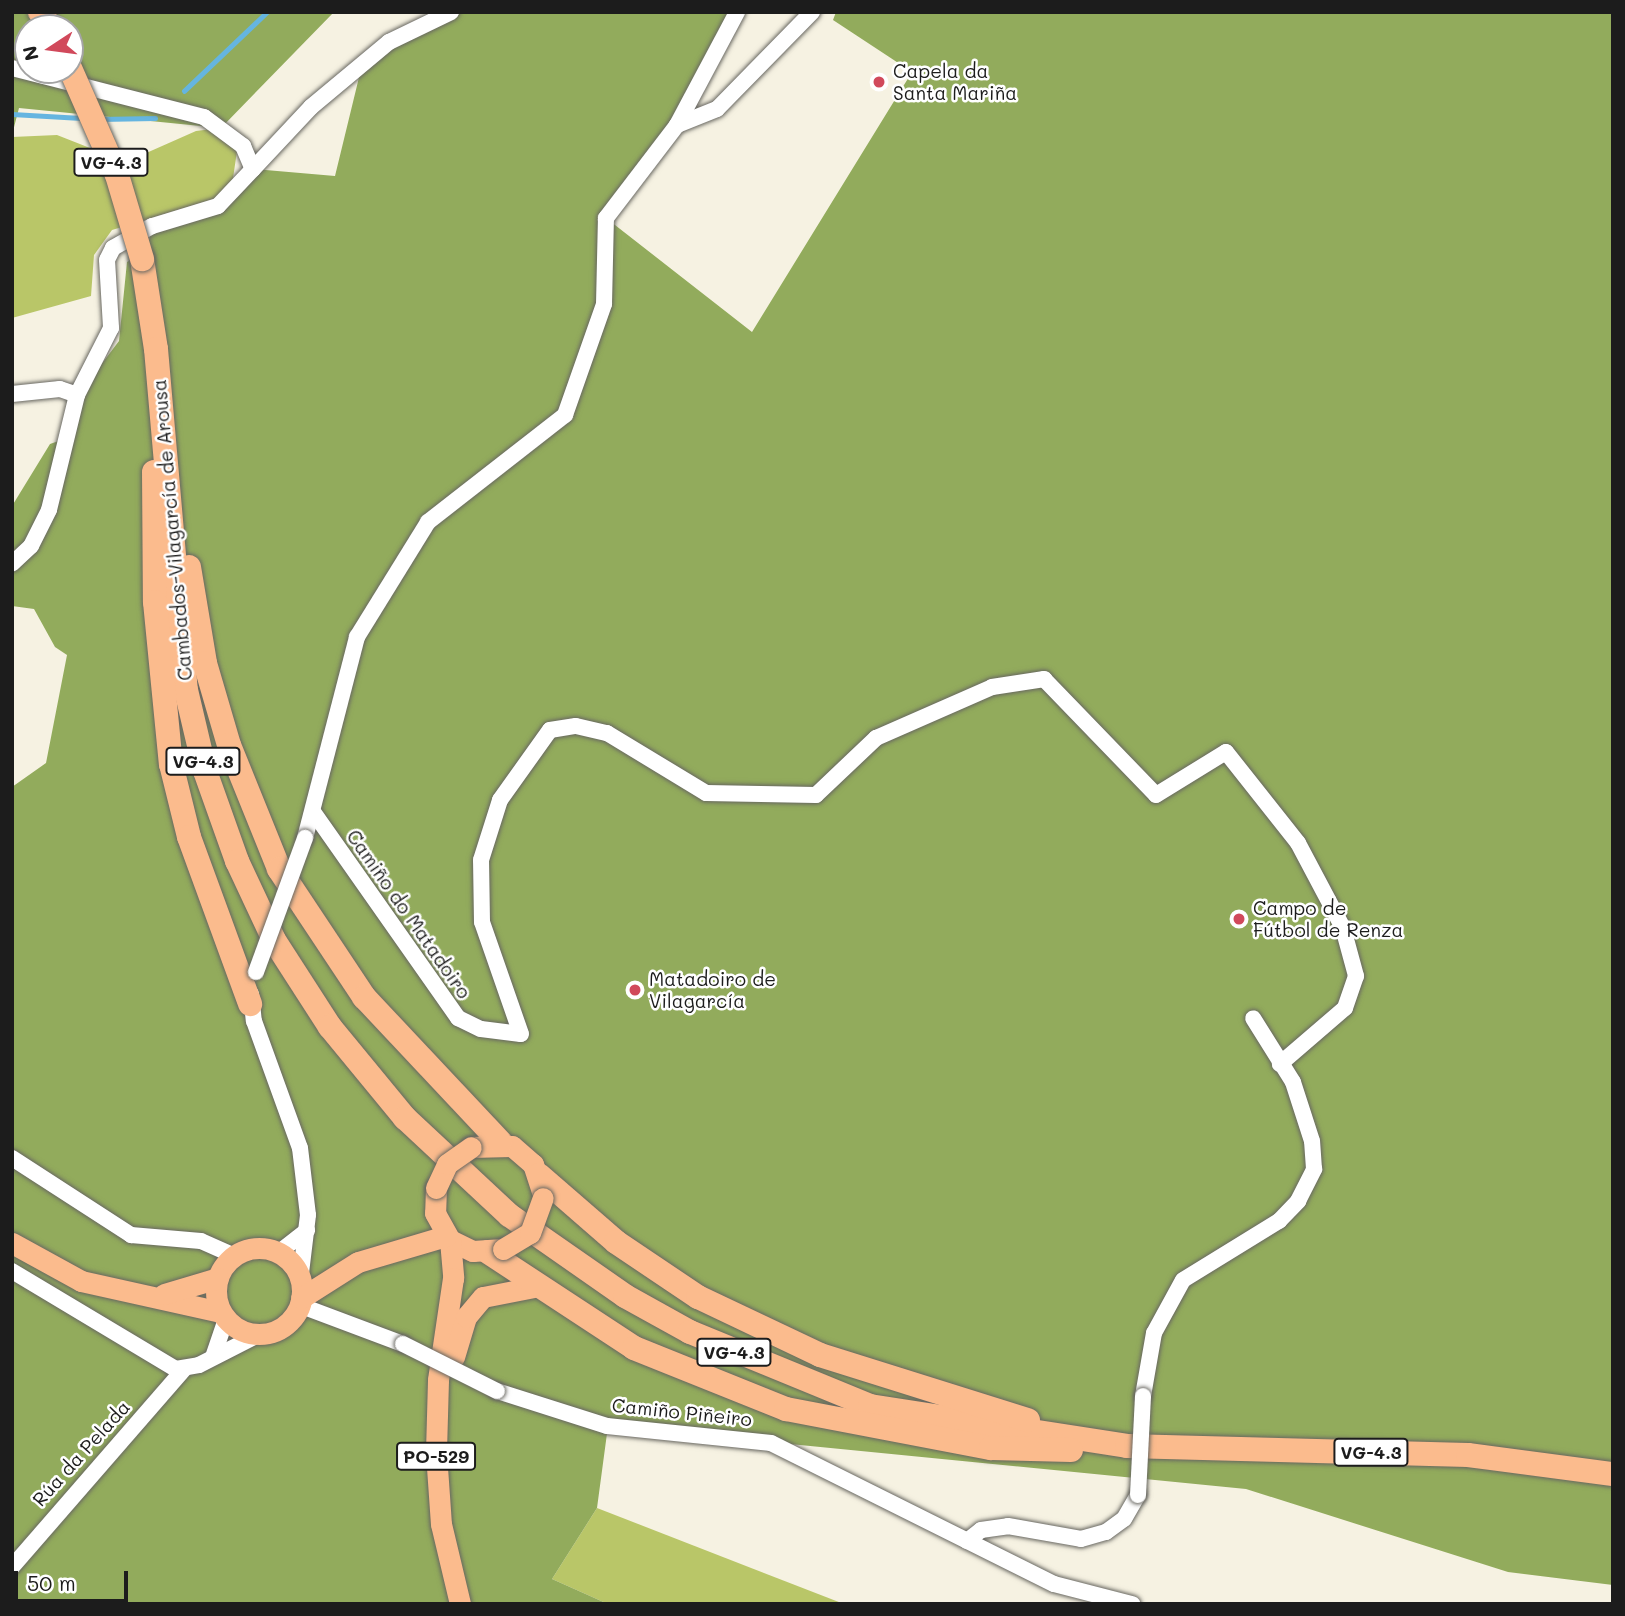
<!DOCTYPE html>
<meta charset="utf-8">
<style>
body{margin:0}
#map{position:relative;width:1625px;height:1616px;overflow:hidden;background:#f6f2e2;font-family:Mali,sans-serif}
div>[style]{position:absolute}
.green>*{inset:0;background:#b9c668}
.forest>*{inset:0;background:#92ab5c}
.stream>*{height:4.5px;margin:-2.25px;padding:0 2.25px;transform-origin:2.25px;border-radius:2.25px;background:#65b5e0}
.roads{filter:drop-shadow(0 0 2px #686761) drop-shadow(0 0 2px #686761)}
.minor>*{height:16px;margin:-8px;padding:0 8px;transform-origin:8px;border-radius:8px;background:#fff}
.major>*{height:21px;margin:-10.5px;padding:0 10.5px;transform-origin:10.5px;border-radius:10.5px;background:#fbbb8d}
.major>.ring{margin:-10.5px;padding:0;box-sizing:content-box;background:none;border:21px solid #fbbb8d;border-radius:50%}
.highway>*{height:24px;margin:-12px;padding:0 12px;transform-origin:12px;border-radius:12px;background:#fbbb8d}
.bridges{filter:drop-shadow(0 0 2px #686761) drop-shadow(0 0 2px #686761)}
.minor-bridge>*{height:16px;margin:-8px;padding:0 8px;transform-origin:8px;border-radius:8px;background:#fff}
.major-bridge>*{height:21px;margin:-10.5px;padding:0 10.5px;transform-origin:10.5px;border-radius:10.5px;background:#fbbb8d}
.highway-bridge>*{height:24px;margin:-12px;padding:0 12px;transform-origin:12px;border-radius:12px;background:#fbbb8d}
.dots>*{width:19px;height:19px;translate:-50% -50%;box-sizing:border-box;border:4px solid #fff;border-radius:50%}
span{translate:-50% -50%;white-space:nowrap;text-align:center;line-height:1.15;-webkit-text-stroke:5px #fff;paint-order:stroke}
.shield-label span{padding:2px 5px;background:#fff;border:2px solid;border-radius:5px;-webkit-text-stroke-width:0}
.shield-label{font-size:18px;color:#1c1c1c;font-weight:700}
.poi-label{font-size:19px;color:#1c1c1c}
.left{translate:0 -50%;text-align:left}
.street-label{font-size:19px;color:#1c1c1c}
.frame{position:absolute;inset:0;border:14px solid #1c1c1c;pointer-events:none}
.north{position:absolute;left:14px;top:14px;width:70px;height:70px;box-sizing:border-box;background:#fff;border:2px solid #a4a4a4;border-radius:50%;rotate:257deg;font-size:19px;font-weight:700;line-height:28px;text-align:center;color:#1c1c1c}
.north::after{content:'';display:block;margin:auto;width:24px;height:32px;background:#d1495b;clip-path:polygon(50% 0,100% 100%,50% 72%,0 100%)}
.scale{position:absolute;left:14px;top:1571px;width:114px;height:32px;box-sizing:border-box;border:4px solid #1c1c1c;border-top:0;padding-left:9px;font-size:21px;line-height:24px;white-space:nowrap;color:#1c1c1c;-webkit-text-stroke:5px #fff;paint-order:stroke}
</style>
<div id="map">
<div class="green">
<div style="clip-path:polygon(221px 128px,237px 151px,232px 185px,214px 199px,112px 230px,94px 255px,91px 296px,12px 318px,12px 137px,57px 135px,90px 148px,144px 154px,196px 131px)"></div>
<div style="clip-path:polygon(597px 1508px,844px 1604px,608px 1604px,552px 1579px)"></div>
</div>
<div class="forest">
<div style="clip-path:polygon(evenodd,12px 12px,334px 12px,221px 128px,19px 108px,12px 135px,12px 12px,28px 28px,70px 28px,70px 70px,28px 70px,28px 28px)"></div>
<div style="clip-path:polygon(451px 12px,737px 12px,677px 125px,606px 218px,752px 332px,912px 72px,833px 20px,836px 12px,1613px 12px,1613px 1585px,1508px 1572px,1246px 1489px,608px 1426px,597px 1508px,552px 1579px,608px 1604px,12px 1604px,12px 787px,46px 763px,67px 655px,55px 647px,34px 609px,12px 606px,12px 506px,50px 444px,70px 437px,88px 382px,119px 341px,127px 262px,147px 250px,152px 226px,218px 206px,253px 169px,335px 176px,362px 65px)"></div>
</div>
<div class="stream">
<div style="left:184px;top:91px;width:115px;rotate:-43.6deg"></div>
<div style="left:12px;top:114px;width:69px;rotate:3.3deg"></div>
<div style="left:100px;top:119px;width:55px;rotate:-1deg"></div>
</div>
<div class="roads">
<div class="minor">
<div style="left:12px;top:68px;width:198px;rotate:14.3deg"></div>
<div style="left:204px;top:117px;width:49px;rotate:36.6deg"></div>
<div style="left:243px;top:146px;width:25px;rotate:67deg"></div>
<div style="left:253px;top:169px;width:51px;rotate:133.4deg"></div>
<div style="left:218px;top:206px;width:69px;rotate:163.1deg"></div>
<div style="left:152px;top:226px;width:45px;rotate:150.6deg"></div>
<div style="left:113px;top:248px;width:13px;rotate:117deg"></div>
<div style="left:107px;top:260px;width:68px;rotate:86.6deg"></div>
<div style="left:111px;top:328px;width:75px;rotate:116.9deg"></div>
<div style="left:77px;top:395px;width:118px;rotate:103.7deg"></div>
<div style="left:49px;top:510px;width:40px;rotate:116.6deg"></div>
<div style="left:31px;top:546px;width:26px;rotate:137deg"></div>
<div style="left:677px;top:125px;width:43px;rotate:-21.8deg"></div>
<div style="left:717px;top:109px;width:136px;rotate:-45.6deg"></div>
<div style="left:253px;top:169px;width:85px;rotate:-46.9deg"></div>
<div style="left:311px;top:107px;width:102px;rotate:-39.8deg"></div>
<div style="left:389px;top:42px;width:69px;rotate:-25.8deg"></div>
<div style="left:12px;top:394px;width:48px;rotate:-5.9deg"></div>
<div style="left:60px;top:389px;width:18px;rotate:19deg"></div>
<div style="left:314px;top:813px;width:251px;rotate:54.9deg"></div>
<div style="left:458px;top:1018px;width:25px;rotate:26deg"></div>
<div style="left:481px;top:1029px;width:40px;rotate:7.1deg"></div>
<div style="left:521px;top:1034px;width:119px;rotate:-109.2deg"></div>
<div style="left:482px;top:922px;width:62px;rotate:-90.9deg"></div>
<div style="left:481px;top:860px;width:63px;rotate:-72.4deg"></div>
<div style="left:500px;top:800px;width:86px;rotate:-54.5deg"></div>
<div style="left:550px;top:730px;width:26px;rotate:-9deg"></div>
<div style="left:576px;top:726px;width:32px;rotate:13deg"></div>
<div style="left:607px;top:733px;width:116px;rotate:31.2deg"></div>
<div style="left:706px;top:793px;width:110px;rotate:1deg"></div>
<div style="left:816px;top:795px;width:83px;rotate:-43.5deg"></div>
<div style="left:876px;top:738px;width:127px;rotate:-23.7deg"></div>
<div style="left:992px;top:687px;width:53px;rotate:-8.7deg"></div>
<div style="left:1044px;top:679px;width:161px;rotate:46deg"></div>
<div style="left:1156px;top:795px;width:82px;rotate:-31.6deg"></div>
<div style="left:1226px;top:752px;width:116px;rotate:51.6deg"></div>
<div style="left:1298px;top:843px;width:96px;rotate:62.1deg"></div>
<div style="left:1343px;top:928px;width:50px;rotate:74.8deg"></div>
<div style="left:1356px;top:976px;width:34px;rotate:109deg"></div>
<div style="left:1345px;top:1008px;width:86px;rotate:139.3deg"></div>
<div style="left:305px;top:838px;width:208px;rotate:-75.5deg"></div>
<div style="left:357px;top:637px;width:135px;rotate:-58.3deg"></div>
<div style="left:428px;top:522px;width:174px;rotate:-38deg"></div>
<div style="left:565px;top:415px;width:118px;rotate:-70.6deg"></div>
<div style="left:604px;top:304px;width:86px;rotate:-88.7deg"></div>
<div style="left:606px;top:218px;width:117px;rotate:-52.6deg"></div>
<div style="left:677px;top:125px;width:128px;rotate:-62deg"></div>
<div style="left:251px;top:994px;width:27px;rotate:84deg"></div>
<div style="left:254px;top:1021px;width:135px;rotate:70.1deg"></div>
<div style="left:300px;top:1148px;width:67px;rotate:83.2deg"></div>
<div style="left:308px;top:1215px;width:66px;rotate:96.9deg"></div>
<div style="left:12px;top:1158px;width:142px;rotate:32.9deg"></div>
<div style="left:131px;top:1235px;width:70px;rotate:4.9deg"></div>
<div style="left:201px;top:1241px;width:37px;rotate:24deg"></div>
<div style="left:278px;top:1253px;width:37px;rotate:-38deg"></div>
<div style="left:12px;top:1271px;width:191px;rotate:30.9deg"></div>
<div style="left:176px;top:1369px;width:23px;rotate:-10deg"></div>
<div style="left:199px;top:1365px;width:68px;rotate:-26.9deg"></div>
<div style="left:299px;top:1305px;width:111px;rotate:20.6deg"></div>
<div style="left:213px;top:1357px;width:40px;rotate:-71.1deg"></div>
<div style="left:497px;top:1391px;width:115px;rotate:17.7deg"></div>
<div style="left:607px;top:1426px;width:165px;rotate:5.9deg"></div>
<div style="left:771px;top:1443px;width:316px;rotate:26.5deg"></div>
<div style="left:1054px;top:1584px;width:81px;rotate:14.4deg"></div>
<div style="left:1143px;top:1396px;width:64px;rotate:-80.1deg"></div>
<div style="left:1154px;top:1333px;width:60px;rotate:-61.3deg"></div>
<div style="left:1183px;top:1280px;width:113px;rotate:-31.6deg"></div>
<div style="left:1279px;top:1221px;width:28px;rotate:-46deg"></div>
<div style="left:1298px;top:1201px;width:36px;rotate:-63deg"></div>
<div style="left:1314px;top:1169px;width:28px;rotate:-94deg"></div>
<div style="left:1312px;top:1141px;width:62px;rotate:-107.9deg"></div>
<div style="left:1293px;top:1082px;width:75px;rotate:-122deg"></div>
<div style="left:967px;top:1541px;width:18px;rotate:-38deg"></div>
<div style="left:981px;top:1530px;width:27px;rotate:-8deg"></div>
<div style="left:1008px;top:1526px;width:74px;rotate:10.1deg"></div>
<div style="left:1081px;top:1539px;width:26px;rotate:-16deg"></div>
<div style="left:1106px;top:1532px;width:22px;rotate:-36deg"></div>
<div style="left:1124px;top:1519px;width:28px;rotate:-60deg"></div>
<div style="left:12px;top:1567px;width:261px;rotate:-49deg"></div>
</div>
<div class="major">
<div style="left:471px;top:1147px;width:41px;rotate:-1.4deg"></div>
<div style="left:512px;top:1146px;width:28px;rotate:41deg"></div>
<div style="left:533px;top:1164px;width:29px;rotate:72deg"></div>
<div style="left:436px;top:1188px;width:25px;rotate:92deg"></div>
<div style="left:435px;top:1213px;width:31px;rotate:61deg"></div>
<div style="left:450px;top:1240px;width:25px;rotate:26deg"></div>
<div style="left:473px;top:1251px;width:30px;rotate:-4deg"></div>
<div style="left:450px;top:1240px;width:38px;rotate:85deg"></div>
<div style="left:453px;top:1278px;width:103px;rotate:98.4deg"></div>
<div style="left:438px;top:1380px;width:73px;rotate:91.6deg"></div>
<div style="left:436px;top:1453px;width:71px;rotate:86deg"></div>
<div style="left:441px;top:1524px;width:82px;rotate:76.6deg"></div>
<div style="left:12px;top:1243px;width:79px;rotate:28.8deg"></div>
<div style="left:81px;top:1281px;width:143px;rotate:12.5deg"></div>
<div class="ring" style="left:216px;top:1248px;width:65px;height:65px"></div>
<div style="left:164px;top:1294px;width:56px;rotate:-16.5deg"></div>
<div style="left:301px;top:1298px;width:67px;rotate:-32.3deg"></div>
<div style="left:358px;top:1262px;width:92px;rotate:-16.5deg"></div>
<div style="left:454px;top:1357px;width:42px;rotate:-73.3deg"></div>
<div style="left:466px;top:1317px;width:26px;rotate:-50deg"></div>
<div style="left:483px;top:1297px;width:52px;rotate:-11.1deg"></div>
</div>
<div class="highway">
<div style="left:40px;top:12px;width:19px;rotate:55deg"></div>
<div style="left:142px;top:259px;width:91px;rotate:81.2deg"></div>
<div style="left:156px;top:349px;width:342px;rotate:85deg"></div>
<div style="left:186px;top:690px;width:83px;rotate:76.8deg"></div>
<div style="left:205px;top:771px;width:96px;rotate:70.4deg"></div>
<div style="left:237px;top:861px;width:87px;rotate:64.9deg"></div>
<div style="left:274px;top:940px;width:103px;rotate:57.2deg"></div>
<div style="left:330px;top:1027px;width:118px;rotate:50.5deg"></div>
<div style="left:405px;top:1118px;width:142px;rotate:43deg"></div>
<div style="left:509px;top:1215px;width:141px;rotate:34.9deg"></div>
<div style="left:625px;top:1296px;width:74px;rotate:29deg"></div>
<div style="left:690px;top:1332px;width:195px;rotate:22.3deg"></div>
<div style="left:870px;top:1406px;width:260px;rotate:8.8deg"></div>
<div style="left:1127px;top:1446px;width:341px;rotate:1.5deg"></div>
<div style="left:1468px;top:1455px;width:146px;rotate:7.5deg"></div>
<div style="left:154px;top:472px;width:130px;rotate:89.6deg"></div>
<div style="left:155px;top:602px;width:163px;rotate:84.4deg"></div>
<div style="left:171px;top:764px;width:75px;rotate:76.1deg"></div>
<div style="left:189px;top:837px;width:178px;rotate:69.9deg"></div>
<div style="left:189px;top:567px;width:97px;rotate:80.5deg"></div>
<div style="left:205px;top:663px;width:85px;rotate:73.7deg"></div>
<div style="left:229px;top:745px;width:134px;rotate:68deg"></div>
<div style="left:279px;top:869px;width:154px;rotate:56.4deg"></div>
<div style="left:364px;top:997px;width:199px;rotate:46.8deg"></div>
<div style="left:539px;top:1175px;width:102px;rotate:41deg"></div>
<div style="left:616px;top:1242px;width:99px;rotate:33.9deg"></div>
<div style="left:698px;top:1297px;width:135px;rotate:25.4deg"></div>
<div style="left:820px;top:1355px;width:218px;rotate:17.4deg"></div>
<div style="left:488px;top:1252px;width:175px;rotate:33.3deg"></div>
<div style="left:634px;top:1348px;width:164px;rotate:21.9deg"></div>
<div style="left:786px;top:1409px;width:209px;rotate:10.8deg"></div>
<div style="left:991px;top:1448px;width:80px;rotate:1.4deg"></div>
</div>
</div>
<div class="bridges">
<div class="minor-bridge">
<div style="left:256px;top:972px;width:143px;rotate:-69.9deg"></div>
<div style="left:403px;top:1344px;width:105px;rotate:26.6deg"></div>
<div style="left:1138px;top:1495px;width:99px;rotate:-87.1deg"></div>
</div>
<div class="major-bridge">
<div style="left:436px;top:1188px;width:26px;rotate:-65deg"></div>
<div style="left:447px;top:1164px;width:29px;rotate:-35deg"></div>
<div style="left:503px;top:1249px;width:31px;rotate:-31deg"></div>
<div style="left:530px;top:1233px;width:37px;rotate:-70deg"></div>
</div>
<div class="highway-bridge">
<div style="left:70px;top:68px;width:117px;rotate:66.3deg"></div>
<div style="left:117px;top:175px;width:88px;rotate:73.4deg"></div>
</div>
</div>
<div class="dots">
<div style="left:879px;top:82px;background:#d1495b"></div>
<div style="left:1239px;top:919px;background:#d1495b"></div>
<div style="left:635px;top:990px;background:#d1495b"></div>
</div>
<div class="shield-label">
<span style="left:111px;top:162px">VG-4.3</span>
<span style="left:203px;top:761px">VG-4.3</span>
<span style="left:734px;top:1352px">VG-4.3</span>
<span style="left:1371px;top:1452px">VG-4.3</span>
<span style="left:436px;top:1456px">PO-529</span>
</div>
<div class="poi-label">
<span class="left" style="left:893px;top:82px">Capela da<br>Santa Mariña</span>
<span class="left" style="left:1253px;top:919px">Campo de<br>Fútbol de Renza</span>
<span class="left" style="left:649px;top:990px">Matadoiro de<br>Vilagarcía</span>
</div>
<div class="street-label">
<span style="left:172px;top:530px;rotate:-95deg">Cambados-Vilagarcía de Arousa</span>
<span style="left:409px;top:914px;rotate:55deg">Camiño do Matadoiro</span>
<span style="left:682px;top:1412px;rotate:6deg">Camiño Piñeiro</span>
<span style="left:81px;top:1453px;rotate:-48deg">Rúa da Pelada</span>
</div>
<div class="frame"></div>
<div class="north">N</div>
<div class="scale">50 m</div>
</div>
